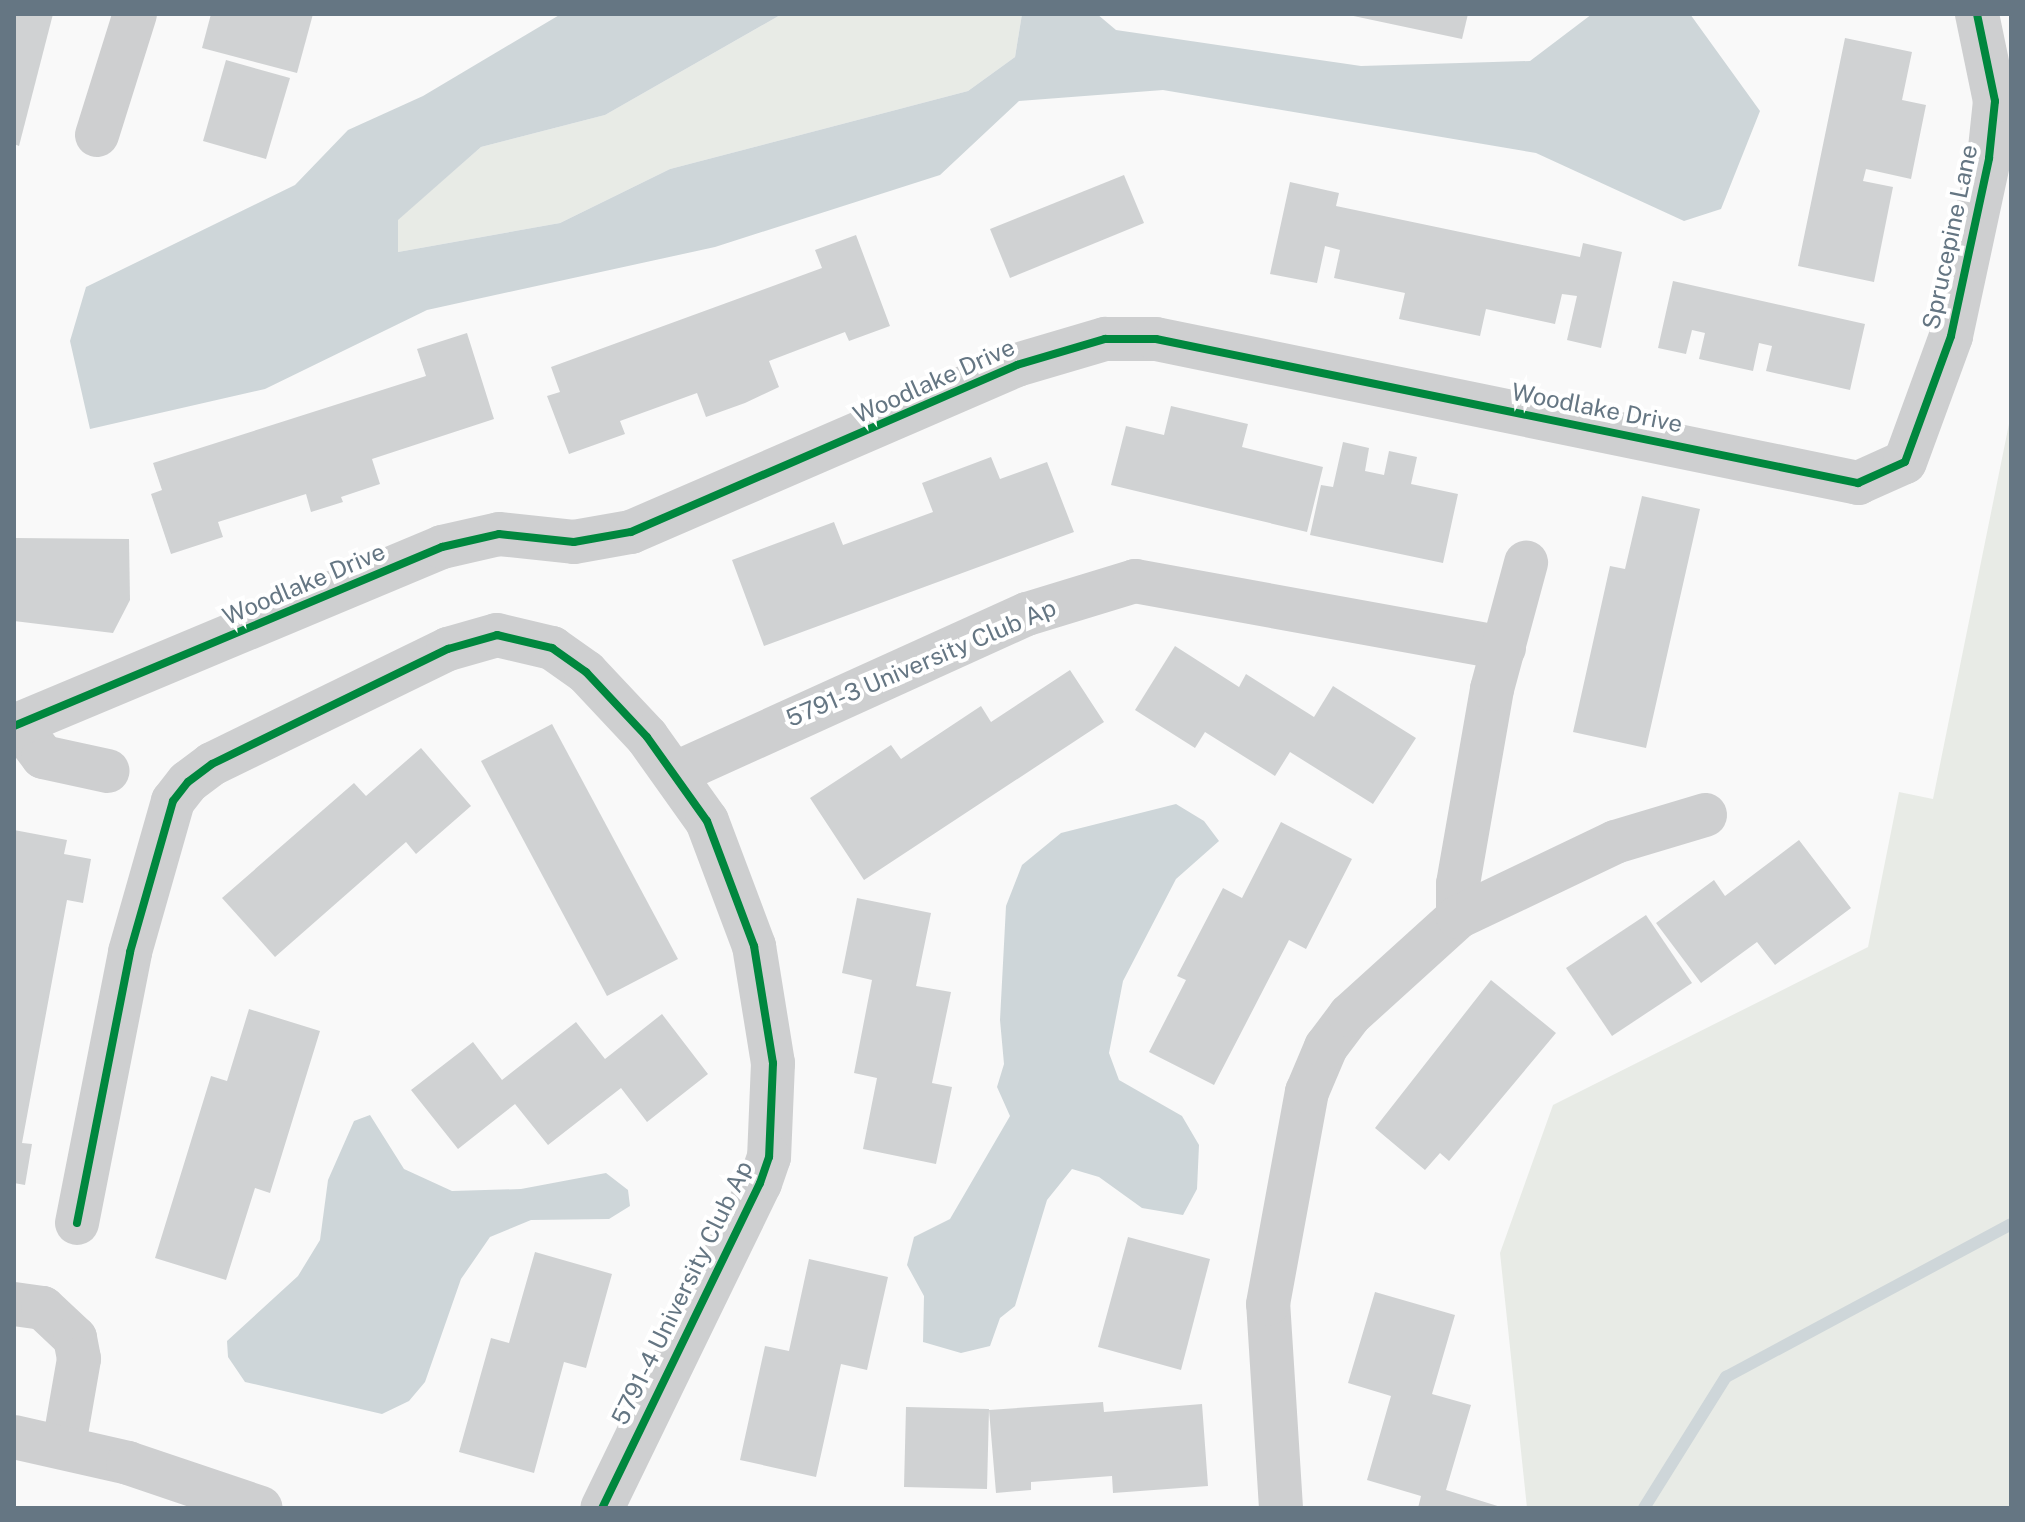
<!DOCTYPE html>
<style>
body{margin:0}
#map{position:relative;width:2025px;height:1522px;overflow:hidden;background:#f9f9f9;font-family:"Public Sans",sans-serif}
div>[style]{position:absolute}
.green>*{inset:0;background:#e8ebe6}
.water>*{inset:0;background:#ced6d9}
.stream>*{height:12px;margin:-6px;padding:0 6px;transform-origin:6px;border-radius:6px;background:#ced6d9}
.building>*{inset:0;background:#d0d2d3}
.minor>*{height:44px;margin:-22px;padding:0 22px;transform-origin:22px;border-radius:22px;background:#cecfd0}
.cycleway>*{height:8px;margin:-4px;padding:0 4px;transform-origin:4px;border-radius:4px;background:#00873e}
span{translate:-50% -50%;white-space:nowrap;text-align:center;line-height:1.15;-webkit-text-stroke:8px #fff;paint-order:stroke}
.street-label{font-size:24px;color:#657683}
.frame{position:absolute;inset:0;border:16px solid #657683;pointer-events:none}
</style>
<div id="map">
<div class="green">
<div style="clip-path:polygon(782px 14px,1022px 14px,1015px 57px,968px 91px,670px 169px,560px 223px,398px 252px,397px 220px,481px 147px,605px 115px)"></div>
<div style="clip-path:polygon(2011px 414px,2011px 1508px,1527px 1508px,1500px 1253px,1553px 1105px,1868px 947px,1899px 792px,1933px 799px)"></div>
</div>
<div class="water">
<div style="clip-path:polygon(561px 14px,782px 14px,605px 115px,481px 147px,398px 220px,398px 252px,560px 223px,670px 169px,968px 91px,1015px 57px,1022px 14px,1097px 14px,1116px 30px,1361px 66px,1530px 61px,1592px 14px,1690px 14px,1760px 111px,1721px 209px,1684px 221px,1536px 153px,1163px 90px,1019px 101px,940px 175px,715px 247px,427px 310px,265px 389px,90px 429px,70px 341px,86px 287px,295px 185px,348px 130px,423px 96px)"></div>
<div style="clip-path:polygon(1176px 804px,1204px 821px,1219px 841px,1176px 879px,1123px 981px,1109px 1053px,1119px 1080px,1182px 1116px,1199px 1145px,1197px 1189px,1183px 1215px,1142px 1208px,1099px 1177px,1072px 1169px,1047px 1200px,1015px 1306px,1000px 1318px,990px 1346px,961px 1353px,923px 1342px,924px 1296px,907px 1265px,914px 1237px,950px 1219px,1010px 1116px,997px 1087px,1004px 1064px,1000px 1020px,1006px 906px,1022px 865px,1061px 833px)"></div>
<div style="clip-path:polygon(370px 1115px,404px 1169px,452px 1191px,521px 1189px,606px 1173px,628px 1190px,630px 1206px,609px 1219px,531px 1220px,490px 1237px,461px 1279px,425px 1382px,409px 1401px,382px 1414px,245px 1382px,228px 1357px,227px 1341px,298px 1276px,320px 1240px,328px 1180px,354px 1121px)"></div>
</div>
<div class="stream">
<div style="left:1644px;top:1508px;width:155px;rotate:-58deg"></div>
<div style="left:1726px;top:1377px;width:323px;rotate:-28.2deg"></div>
</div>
<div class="building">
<div style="clip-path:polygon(14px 14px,53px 14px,19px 146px,14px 144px)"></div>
<div style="clip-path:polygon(211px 14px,313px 14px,297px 73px,202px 48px)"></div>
<div style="clip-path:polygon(1344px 14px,1468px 14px,1462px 39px)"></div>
<div style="clip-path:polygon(1845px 38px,1912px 52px,1902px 100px,1926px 105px,1911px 179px,1866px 169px,1863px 181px,1893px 187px,1874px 282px,1798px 266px)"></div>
<div style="clip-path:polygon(226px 60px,290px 78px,266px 159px,203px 141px)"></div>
<div style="clip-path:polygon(1124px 175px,1144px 223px,1010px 278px,990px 229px)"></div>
<div style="clip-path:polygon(1290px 182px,1339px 193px,1336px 206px,1580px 257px,1583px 243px,1622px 252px,1601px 348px,1567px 340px,1577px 296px,1562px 294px,1555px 324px,1486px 309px,1480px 336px,1399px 319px,1405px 293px,1334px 278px,1340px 250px,1325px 246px,1317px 283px,1270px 274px)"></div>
<div style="clip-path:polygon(856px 235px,890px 326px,849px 341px,845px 332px,769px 361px,779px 387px,745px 403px,706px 417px,697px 393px,620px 421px,625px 434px,569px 454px,547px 396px,560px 392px,551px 367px,822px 268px,815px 250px)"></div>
<div style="clip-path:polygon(1673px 281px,1865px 324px,1850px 390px,1766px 371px,1772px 346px,1759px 343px,1753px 371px,1699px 359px,1705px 333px,1692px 330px,1686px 354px,1658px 348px)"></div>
<div style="clip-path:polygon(467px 333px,494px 419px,372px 459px,380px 484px,341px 497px,343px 502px,311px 512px,306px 494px,218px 522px,223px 537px,171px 554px,151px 494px,162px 490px,153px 463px,426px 376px,417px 349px)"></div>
<div style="clip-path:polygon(1171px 406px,1248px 424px,1242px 447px,1323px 467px,1307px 532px,1111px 485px,1126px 426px,1164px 435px)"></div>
<div style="clip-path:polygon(1343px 442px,1369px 448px,1365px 471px,1384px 475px,1389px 451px,1417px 457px,1411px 484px,1458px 494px,1443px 563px,1310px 535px,1321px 485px,1333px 487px)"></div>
<div style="clip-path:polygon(991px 457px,1000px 479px,1047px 462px,1074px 532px,764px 646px,732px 560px,834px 522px,843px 545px,933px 512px,922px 483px)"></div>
<div style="clip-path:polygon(1642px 496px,1700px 509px,1646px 748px,1573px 732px,1610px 566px,1625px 569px)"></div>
<div style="clip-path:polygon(14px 538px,129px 539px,130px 600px,113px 633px,14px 621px)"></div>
<div style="clip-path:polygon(1175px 646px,1239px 687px,1246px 674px,1314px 717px,1333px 686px,1416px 738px,1373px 804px,1290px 752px,1275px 776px,1205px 732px,1195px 748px,1135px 710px)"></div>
<div style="clip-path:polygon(1070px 670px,1104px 722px,864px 880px,810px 798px,891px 745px,901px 759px,981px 706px,991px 722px)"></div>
<div style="clip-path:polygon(552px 724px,678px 959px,607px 996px,481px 761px)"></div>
<div style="clip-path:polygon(421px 748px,471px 806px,416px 854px,406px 842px,275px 957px,222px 898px,354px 783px,366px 796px)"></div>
<div style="clip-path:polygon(1281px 822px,1352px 859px,1306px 949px,1289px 940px,1214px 1085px,1149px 1052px,1186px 980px,1177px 976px,1223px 888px,1242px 898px)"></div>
<div style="clip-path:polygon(14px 830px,67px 840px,64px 854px,91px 859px,83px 903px,67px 900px,22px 1143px,32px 1144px,25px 1185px,14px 1183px)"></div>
<div style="clip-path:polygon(1799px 840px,1851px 908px,1775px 965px,1757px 942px,1701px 983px,1656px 923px,1714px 880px,1725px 896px)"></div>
<div style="clip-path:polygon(857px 898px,931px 913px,916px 986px,951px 992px,932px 1083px,952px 1087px,936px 1164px,863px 1149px,877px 1078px,854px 1073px,872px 980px,842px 973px)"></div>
<div style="clip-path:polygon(1646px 915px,1692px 983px,1612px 1036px,1566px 968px)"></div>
<div style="clip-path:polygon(1491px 980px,1556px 1033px,1449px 1161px,1440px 1153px,1425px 1170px,1375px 1128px)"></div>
<div style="clip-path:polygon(249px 1009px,320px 1031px,270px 1193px,255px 1188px,226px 1280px,155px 1258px,211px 1076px,227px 1081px)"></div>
<div style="clip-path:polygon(662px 1014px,708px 1074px,647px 1122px,621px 1088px,548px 1145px,515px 1104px,458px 1149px,411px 1090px,473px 1042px,502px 1080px,576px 1022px,605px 1059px)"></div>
<div style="clip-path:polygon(1128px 1237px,1210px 1259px,1181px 1370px,1098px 1347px)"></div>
<div style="clip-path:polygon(535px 1252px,612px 1274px,586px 1368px,564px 1362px,534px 1473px,459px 1452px,491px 1338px,509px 1343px)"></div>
<div style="clip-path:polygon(809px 1259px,888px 1277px,867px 1370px,841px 1364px,816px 1477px,740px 1460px,765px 1346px,789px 1351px)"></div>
<div style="clip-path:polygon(1375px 1292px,1455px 1315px,1432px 1394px,1471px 1405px,1446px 1490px,1504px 1508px,1418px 1508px,1421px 1496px,1367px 1480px,1391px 1396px,1348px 1383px)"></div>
<div style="clip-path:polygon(1103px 1402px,1104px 1412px,1202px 1404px,1208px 1486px,1113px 1493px,1112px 1476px,1031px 1482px,1031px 1490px,996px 1493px,989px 1410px)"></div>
<div style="clip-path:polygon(906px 1407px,989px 1409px,987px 1489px,904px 1487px)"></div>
</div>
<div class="minor">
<div style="left:97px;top:135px;width:127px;rotate:-72.6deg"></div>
<div style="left:18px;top:724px;width:41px;rotate:52.9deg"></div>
<div style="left:43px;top:757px;width:66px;rotate:12.2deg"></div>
<div style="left:14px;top:726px;width:464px;rotate:-22.7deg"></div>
<div style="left:442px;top:547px;width:58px;rotate:-12.8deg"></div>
<div style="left:499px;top:534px;width:75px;rotate:6.1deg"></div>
<div style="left:574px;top:542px;width:58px;rotate:-10deg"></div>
<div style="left:631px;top:532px;width:421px;rotate:-23.4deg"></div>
<div style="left:1017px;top:365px;width:92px;rotate:-16.5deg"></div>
<div style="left:1105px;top:339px;width:51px"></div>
<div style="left:1156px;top:339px;width:717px;rotate:11.59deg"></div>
<div style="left:1858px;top:483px;width:51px;rotate:-24.1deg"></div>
<div style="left:1905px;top:462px;width:134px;rotate:-69.9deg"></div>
<div style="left:1951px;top:336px;width:182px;rotate:-77.9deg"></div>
<div style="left:1989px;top:158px;width:57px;rotate:-84deg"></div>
<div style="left:1995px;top:101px;width:89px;rotate:-101.7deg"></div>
<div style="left:676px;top:773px;width:385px;rotate:-24.4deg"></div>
<div style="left:1027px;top:614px;width:113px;rotate:-17deg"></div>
<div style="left:1135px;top:581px;width:375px;rotate:10.3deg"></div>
<div style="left:1458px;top:917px;width:33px;rotate:-90deg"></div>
<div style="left:1458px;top:884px;width:198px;rotate:-80.1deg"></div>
<div style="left:1492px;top:689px;width:131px;rotate:-74.9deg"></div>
<div style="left:77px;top:1223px;width:276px;rotate:-78.9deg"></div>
<div style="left:130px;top:952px;width:157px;rotate:-74.1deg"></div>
<div style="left:173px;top:801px;width:24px;rotate:-52deg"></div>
<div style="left:188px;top:782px;width:30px;rotate:-37deg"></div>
<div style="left:212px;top:764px;width:263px;rotate:-26deg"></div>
<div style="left:448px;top:649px;width:51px;rotate:-15.9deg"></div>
<div style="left:497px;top:635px;width:57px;rotate:13.3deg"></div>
<div style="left:552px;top:648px;width:42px;rotate:35.2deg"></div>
<div style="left:586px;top:672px;width:89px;rotate:46.8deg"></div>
<div style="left:647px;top:737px;width:103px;rotate:54.5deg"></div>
<div style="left:707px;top:821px;width:134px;rotate:69.4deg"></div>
<div style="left:754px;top:946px;width:119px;rotate:80.8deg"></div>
<div style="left:773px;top:1063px;width:94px;rotate:92.4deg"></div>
<div style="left:769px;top:1157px;width:28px;rotate:109deg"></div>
<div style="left:760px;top:1183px;width:361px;rotate:115.9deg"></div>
<div style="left:14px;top:1304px;width:29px;rotate:8deg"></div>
<div style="left:43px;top:1308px;width:44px;rotate:43.2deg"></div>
<div style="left:75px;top:1338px;width:21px;rotate:79deg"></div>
<div style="left:79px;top:1359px;width:87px;rotate:99.9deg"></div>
<div style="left:14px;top:1437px;width:117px;rotate:12.8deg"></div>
<div style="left:128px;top:1463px;width:140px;rotate:18.7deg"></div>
<div style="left:1281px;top:1508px;width:204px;rotate:-93.6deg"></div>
<div style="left:1268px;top:1304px;width:216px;rotate:-79.6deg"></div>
<div style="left:1307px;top:1092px;width:49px;rotate:-67.1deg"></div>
<div style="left:1326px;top:1047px;width:40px;rotate:-53deg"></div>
<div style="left:1350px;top:1015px;width:146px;rotate:-42.2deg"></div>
<div style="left:1458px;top:917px;width:174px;rotate:-25.5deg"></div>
<div style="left:1615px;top:842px;width:94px;rotate:-16.7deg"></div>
</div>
<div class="cycleway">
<div style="left:14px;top:726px;width:464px;rotate:-22.7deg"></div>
<div style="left:442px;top:547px;width:58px;rotate:-12.8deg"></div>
<div style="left:499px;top:534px;width:75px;rotate:6.1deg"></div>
<div style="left:574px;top:542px;width:58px;rotate:-10deg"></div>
<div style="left:631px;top:532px;width:421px;rotate:-23.4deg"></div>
<div style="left:1017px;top:365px;width:92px;rotate:-16.5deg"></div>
<div style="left:1105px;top:339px;width:51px"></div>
<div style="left:1156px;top:339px;width:717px;rotate:11.59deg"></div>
<div style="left:1858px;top:483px;width:51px;rotate:-24.1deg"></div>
<div style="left:1905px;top:462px;width:134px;rotate:-69.9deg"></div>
<div style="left:1951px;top:336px;width:182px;rotate:-77.9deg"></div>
<div style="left:1989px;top:158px;width:57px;rotate:-84deg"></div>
<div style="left:1995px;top:101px;width:89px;rotate:-101.7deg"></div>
<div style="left:77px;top:1223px;width:276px;rotate:-78.9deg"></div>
<div style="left:130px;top:952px;width:157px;rotate:-74.1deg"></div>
<div style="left:173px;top:801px;width:24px;rotate:-52deg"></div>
<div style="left:188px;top:782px;width:30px;rotate:-37deg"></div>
<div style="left:212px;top:764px;width:263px;rotate:-26deg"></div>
<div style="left:448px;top:649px;width:51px;rotate:-15.9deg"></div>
<div style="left:497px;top:635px;width:57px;rotate:13.3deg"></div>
<div style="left:552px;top:648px;width:42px;rotate:35.2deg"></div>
<div style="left:586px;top:672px;width:89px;rotate:46.8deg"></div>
<div style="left:647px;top:737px;width:103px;rotate:54.5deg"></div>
<div style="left:707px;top:821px;width:134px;rotate:69.4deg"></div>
<div style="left:754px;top:946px;width:119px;rotate:80.8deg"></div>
<div style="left:773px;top:1063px;width:94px;rotate:92.4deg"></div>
<div style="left:769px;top:1157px;width:28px;rotate:109deg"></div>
<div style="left:760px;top:1183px;width:361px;rotate:115.9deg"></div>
</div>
<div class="street-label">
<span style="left:1950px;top:237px;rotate:-78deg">Sprucepine Lane</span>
<span style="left:934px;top:381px;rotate:-24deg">Woodlake Drive</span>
<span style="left:1597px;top:408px;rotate:11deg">Woodlake Drive</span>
<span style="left:304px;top:584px;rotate:-23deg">Woodlake Drive</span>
<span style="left:921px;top:663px;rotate:-23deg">5791-3 University Club Ap</span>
<span style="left:682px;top:1293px;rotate:-64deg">5791-4 University Club Ap</span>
</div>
<div class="frame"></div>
</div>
